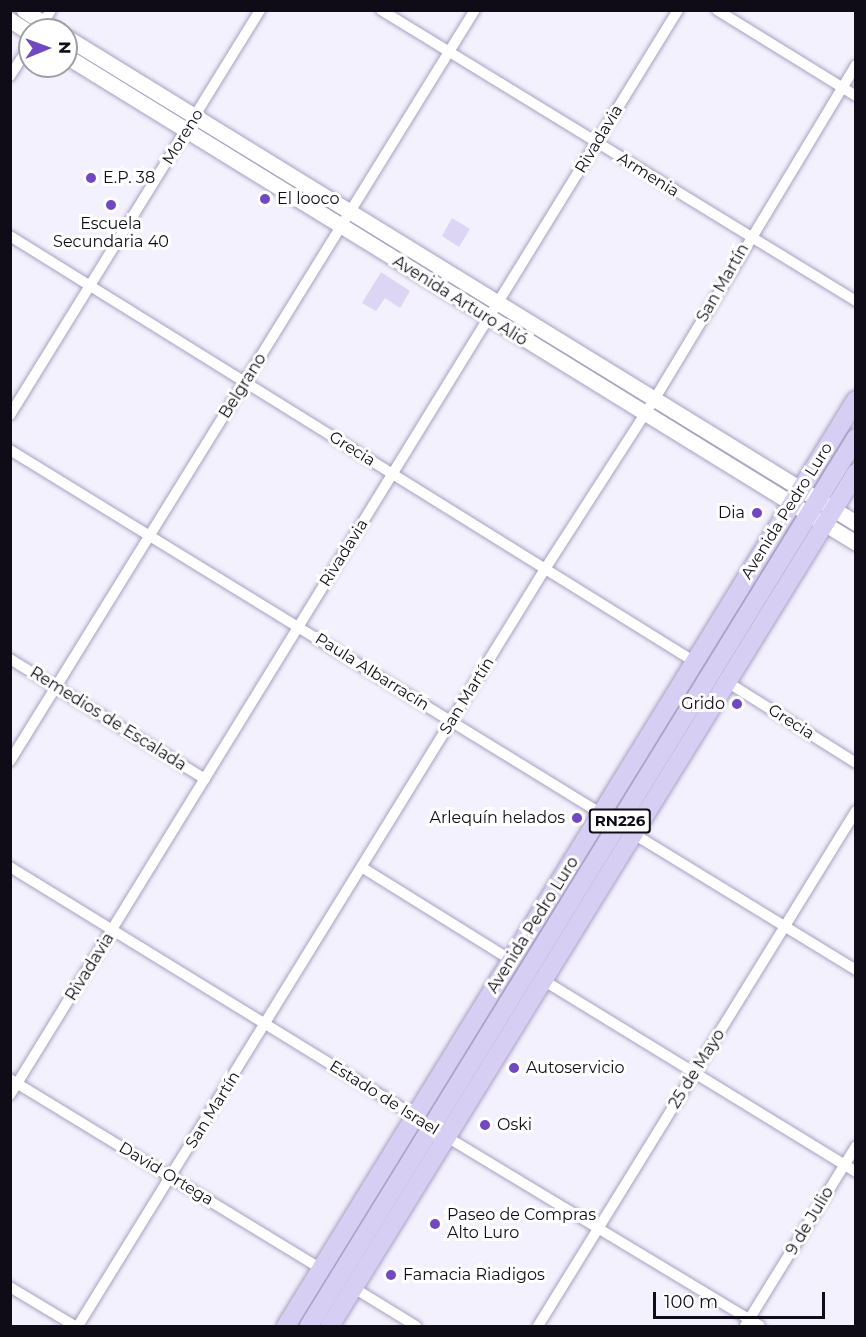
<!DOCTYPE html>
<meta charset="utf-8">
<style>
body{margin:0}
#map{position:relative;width:866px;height:1337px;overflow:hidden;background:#f4f1fe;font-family:Montserrat,sans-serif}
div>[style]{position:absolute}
.building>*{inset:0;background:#dcd5f4}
.roads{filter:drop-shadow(0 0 2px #a8a1c0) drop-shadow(0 0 2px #a8a1c0)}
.minor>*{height:10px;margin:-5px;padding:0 5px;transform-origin:5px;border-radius:5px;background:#fff}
.secondary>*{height:15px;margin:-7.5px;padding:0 7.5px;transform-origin:7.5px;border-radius:7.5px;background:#fff}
.trunk>*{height:18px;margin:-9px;padding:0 9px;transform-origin:9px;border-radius:9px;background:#d7cef4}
.dots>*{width:16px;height:16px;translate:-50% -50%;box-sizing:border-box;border:3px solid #fff;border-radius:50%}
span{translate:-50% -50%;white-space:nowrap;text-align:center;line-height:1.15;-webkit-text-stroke:6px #fff;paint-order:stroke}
.shield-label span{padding:2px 4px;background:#fff;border:2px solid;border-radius:4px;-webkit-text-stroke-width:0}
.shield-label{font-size:15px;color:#0f0c17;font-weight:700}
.street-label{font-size:16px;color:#0f0c17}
.poi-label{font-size:16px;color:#0f0c17}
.left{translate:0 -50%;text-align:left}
.right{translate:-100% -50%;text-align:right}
.frame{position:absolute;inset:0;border:12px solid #0f0c17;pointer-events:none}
.north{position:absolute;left:18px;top:18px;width:60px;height:60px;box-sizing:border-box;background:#fff;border:2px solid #9f9ea2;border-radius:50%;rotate:89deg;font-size:16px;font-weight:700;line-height:24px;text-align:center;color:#0f0c17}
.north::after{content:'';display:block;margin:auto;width:21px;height:27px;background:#7248c0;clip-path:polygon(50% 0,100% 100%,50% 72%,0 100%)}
.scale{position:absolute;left:653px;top:1292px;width:172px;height:27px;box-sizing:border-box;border:3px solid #0f0c17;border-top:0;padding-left:8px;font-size:18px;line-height:21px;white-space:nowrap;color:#0f0c17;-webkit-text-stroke:4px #fff;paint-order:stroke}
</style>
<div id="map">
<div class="building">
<div style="clip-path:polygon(452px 218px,470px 229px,459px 247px,442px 236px)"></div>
<div style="clip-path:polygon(381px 272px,410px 291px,400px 308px,385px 298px,376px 311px,362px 303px)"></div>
</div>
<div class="roads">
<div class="minor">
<div style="left:381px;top:10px;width:557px;rotate:31.49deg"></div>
<div style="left:717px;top:10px;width:163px;rotate:31.7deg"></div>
<div style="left:39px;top:30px;width:23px;rotate:-59deg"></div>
<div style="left:10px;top:76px;width:37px;rotate:-57deg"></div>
<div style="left:10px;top:236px;width:807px;rotate:31.88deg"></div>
<div style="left:10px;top:415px;width:476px;rotate:-58.3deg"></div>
<div style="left:10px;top:450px;width:699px;rotate:31.6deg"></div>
<div style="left:10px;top:659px;width:229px;rotate:31.6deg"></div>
<div style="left:727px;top:682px;width:152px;rotate:32.1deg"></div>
<div style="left:10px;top:761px;width:883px;rotate:-58.24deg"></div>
<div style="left:629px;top:831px;width:266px;rotate:31.5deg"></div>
<div style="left:10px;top:867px;width:480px;rotate:31.6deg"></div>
<div style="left:363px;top:868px;width:174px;rotate:31.9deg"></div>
<div style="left:543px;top:980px;width:367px;rotate:31.5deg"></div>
<div style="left:10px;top:1079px;width:364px;rotate:31.4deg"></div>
<div style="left:10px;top:1095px;width:1274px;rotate:-58.38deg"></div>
<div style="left:442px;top:1134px;width:371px;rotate:31.1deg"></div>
<div style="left:10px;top:1287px;width:76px;rotate:31deg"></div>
<div style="left:354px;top:1288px;width:73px;rotate:31.5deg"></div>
<div style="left:78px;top:1326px;width:889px;rotate:-58.33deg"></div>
<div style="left:545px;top:569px;width:201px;rotate:-57.2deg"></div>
<div style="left:654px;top:400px;width:391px;rotate:-58.9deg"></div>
<div style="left:538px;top:1326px;width:605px;rotate:-58.31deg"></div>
<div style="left:745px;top:1326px;width:211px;rotate:-58.3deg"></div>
</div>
<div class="secondary">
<div style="left:24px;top:10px;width:36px;rotate:34deg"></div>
<div style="left:10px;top:20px;width:24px;rotate:33deg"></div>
<div style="left:66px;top:37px;width:928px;rotate:31.6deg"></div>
<div style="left:66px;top:56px;width:928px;rotate:31.65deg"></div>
</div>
<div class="trunk">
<div style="left:286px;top:1326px;width:1087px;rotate:-58.39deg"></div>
<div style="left:309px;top:1326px;width:1043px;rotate:-58.37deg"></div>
<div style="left:330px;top:1326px;width:1002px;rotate:-58.34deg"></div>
</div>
</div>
<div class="dots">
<div style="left:91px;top:178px;background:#7248c0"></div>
<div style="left:265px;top:199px;background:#7248c0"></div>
<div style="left:111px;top:205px;background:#7248c0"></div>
<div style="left:757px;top:513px;background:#7248c0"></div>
<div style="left:737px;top:704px;background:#7248c0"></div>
<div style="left:577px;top:818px;background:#7248c0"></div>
<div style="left:514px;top:1068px;background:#7248c0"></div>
<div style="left:485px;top:1125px;background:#7248c0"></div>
<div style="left:435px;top:1224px;background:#7248c0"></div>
<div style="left:391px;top:1275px;background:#7248c0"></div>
</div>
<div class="shield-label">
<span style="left:620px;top:821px">RN226</span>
</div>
<div class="street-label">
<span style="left:183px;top:137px;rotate:-58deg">Moreno</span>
<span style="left:599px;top:139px;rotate:-59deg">Rivadavia</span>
<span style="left:648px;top:175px;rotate:32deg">Armenia</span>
<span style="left:723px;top:283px;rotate:-60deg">San Martín</span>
<span style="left:460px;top:301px;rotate:32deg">Avenida Arturo Alió</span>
<span style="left:243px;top:386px;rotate:-58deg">Belgrano</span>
<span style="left:352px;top:449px;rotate:32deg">Grecia</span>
<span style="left:787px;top:511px;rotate:-58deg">Avenida Pedro Luro</span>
<span style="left:344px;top:553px;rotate:-58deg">Rivadavia</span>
<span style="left:372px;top:672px;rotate:32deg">Paula Albarracín</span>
<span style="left:467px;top:696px;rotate:-58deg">San Martín</span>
<span style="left:108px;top:719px;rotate:32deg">Remedios de Escalada</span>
<span style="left:791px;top:722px;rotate:32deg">Grecia</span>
<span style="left:533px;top:925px;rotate:-58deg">Avenida Pedro Luro</span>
<span style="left:90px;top:967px;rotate:-58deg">Rivadavia</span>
<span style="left:697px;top:1069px;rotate:-58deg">25 de Mayo</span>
<span style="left:384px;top:1098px;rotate:32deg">Estado de Israel</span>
<span style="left:213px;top:1110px;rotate:-58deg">San Martín</span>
<span style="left:166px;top:1174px;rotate:31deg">David Ortega</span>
<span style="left:810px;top:1221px;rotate:-59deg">9 de Julio</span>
</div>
<div class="poi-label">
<span class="left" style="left:103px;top:178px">E.P. 38</span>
<span class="left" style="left:277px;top:199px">El looco</span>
<span style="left:111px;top:233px">Escuela<br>Secundaria 40</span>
<span class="right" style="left:745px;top:513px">Dia</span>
<span class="right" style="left:725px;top:704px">Grido</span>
<span class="right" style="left:565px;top:818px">Arlequín helados</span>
<span class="left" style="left:526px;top:1068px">Autoservicio</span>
<span class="left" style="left:497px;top:1125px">Oski</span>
<span class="left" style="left:447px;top:1224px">Paseo de Compras<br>Alto Luro</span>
<span class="left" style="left:403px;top:1275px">Famacia Riadigos</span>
</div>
<div class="frame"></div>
<div class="north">N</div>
<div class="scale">100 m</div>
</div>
